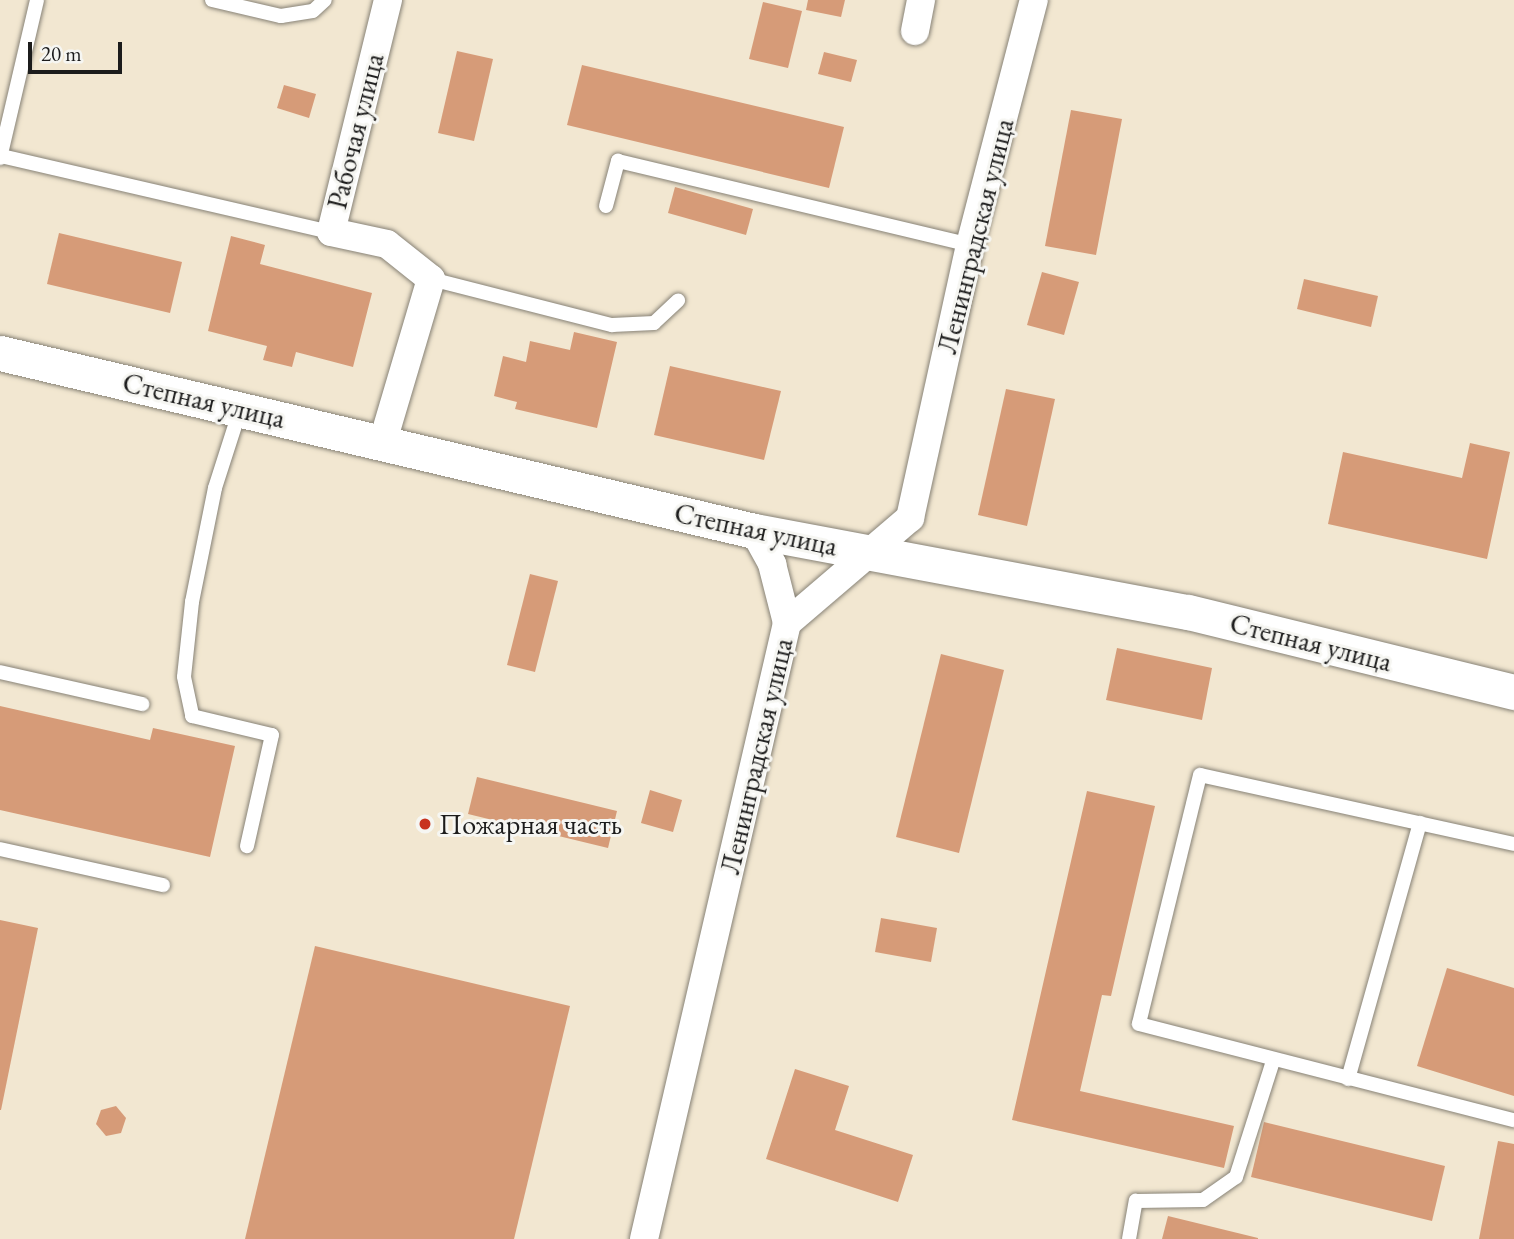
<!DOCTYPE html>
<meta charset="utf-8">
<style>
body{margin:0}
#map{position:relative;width:1514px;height:1239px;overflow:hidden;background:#f2e7d1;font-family:"EB Garamond",serif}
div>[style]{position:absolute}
.building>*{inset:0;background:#d69b78}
.roads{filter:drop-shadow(0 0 2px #878276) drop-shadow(0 0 2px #878276)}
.service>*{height:14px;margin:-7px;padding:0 7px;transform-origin:7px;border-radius:7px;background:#fff}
.minor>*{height:28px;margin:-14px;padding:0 14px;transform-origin:14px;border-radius:14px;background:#fff}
.tertiary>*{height:35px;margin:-17.5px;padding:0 17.5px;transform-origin:17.5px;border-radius:17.5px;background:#fff}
.dots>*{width:19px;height:19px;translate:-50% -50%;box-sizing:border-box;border:4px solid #f6f6f2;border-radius:50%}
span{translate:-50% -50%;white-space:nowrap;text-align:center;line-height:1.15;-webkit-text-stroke:6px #f6f6f2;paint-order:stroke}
.street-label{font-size:28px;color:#1c1c1c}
.poi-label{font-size:28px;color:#1c1c1c}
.left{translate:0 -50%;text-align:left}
.scale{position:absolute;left:28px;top:42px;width:94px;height:32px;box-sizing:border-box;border:4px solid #1c1c1c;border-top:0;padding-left:9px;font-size:21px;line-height:24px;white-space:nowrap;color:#1c1c1c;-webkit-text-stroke:5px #f6f6f2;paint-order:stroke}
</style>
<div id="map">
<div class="building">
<div style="clip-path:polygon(808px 0,845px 0,841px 17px,806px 10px)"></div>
<div style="clip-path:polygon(763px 2px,802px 11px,788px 68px,749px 59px)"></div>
<div style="clip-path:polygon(457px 51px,493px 59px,474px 141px,438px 133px)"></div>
<div style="clip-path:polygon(824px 52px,857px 60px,851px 82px,818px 74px)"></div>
<div style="clip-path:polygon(582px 65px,844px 127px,829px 188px,567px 125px)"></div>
<div style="clip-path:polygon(284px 85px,316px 94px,309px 118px,277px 108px)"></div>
<div style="clip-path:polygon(1071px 110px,1122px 119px,1096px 255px,1045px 246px)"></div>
<div style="clip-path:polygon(675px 187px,753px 209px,746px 235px,668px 213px)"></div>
<div style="clip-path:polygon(59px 233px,182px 262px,170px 313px,47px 284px)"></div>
<div style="clip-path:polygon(231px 236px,265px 245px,260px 264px,372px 293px,353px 367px,296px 352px,292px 367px,263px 360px,267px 346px,208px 331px)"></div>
<div style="clip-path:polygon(1042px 272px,1079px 282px,1064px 335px,1027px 325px)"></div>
<div style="clip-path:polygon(1304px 279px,1378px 296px,1371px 327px,1297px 309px)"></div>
<div style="clip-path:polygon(574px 332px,617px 342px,597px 428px,515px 409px,517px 402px,494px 396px,503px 356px,526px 362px,530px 341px,570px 350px)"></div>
<div style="clip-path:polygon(670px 366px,781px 391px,764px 460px,654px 435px)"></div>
<div style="clip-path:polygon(1006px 389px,1055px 399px,1027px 526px,978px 515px)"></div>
<div style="clip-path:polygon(1470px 443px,1510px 452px,1487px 559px,1328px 524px,1343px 452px,1462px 478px)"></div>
<div style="clip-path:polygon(530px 574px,558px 581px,535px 672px,507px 665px)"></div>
<div style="clip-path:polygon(1117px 648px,1212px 668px,1202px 720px,1106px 700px)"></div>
<div style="clip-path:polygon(941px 654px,1004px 670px,959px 853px,896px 837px)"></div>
<div style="clip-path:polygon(0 706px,150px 740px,153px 728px,235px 746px,210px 857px,0 810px)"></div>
<div style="clip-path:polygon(477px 777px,617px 811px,608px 848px,468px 814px)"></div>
<div style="clip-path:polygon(650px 790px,682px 800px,673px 832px,641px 823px)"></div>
<div style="clip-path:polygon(1087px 791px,1155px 806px,1111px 996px,1102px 995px,1080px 1091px,1234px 1126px,1224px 1168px,1012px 1120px)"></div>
<div style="clip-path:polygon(881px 918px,937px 928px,931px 962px,875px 952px)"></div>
<div style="clip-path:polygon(0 920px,38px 928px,1px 1110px,0 1110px)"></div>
<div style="clip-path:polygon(315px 946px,570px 1006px,514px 1239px,245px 1239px)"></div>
<div style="clip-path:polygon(1447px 968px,1514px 988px,1514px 1096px,1417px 1066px)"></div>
<div style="clip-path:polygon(795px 1069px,849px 1086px,835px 1130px,913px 1155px,898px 1202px,766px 1159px)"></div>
<div style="clip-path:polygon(116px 1106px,126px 1118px,121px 1133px,106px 1136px,96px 1124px,101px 1110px)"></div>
<div style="clip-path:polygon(1264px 1122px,1445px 1166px,1432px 1221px,1251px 1177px)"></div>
<div style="clip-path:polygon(1498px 1141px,1514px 1144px,1514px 1239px,1479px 1239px)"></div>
<div style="clip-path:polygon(1168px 1216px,1258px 1238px,1258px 1239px,1162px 1239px)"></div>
</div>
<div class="roads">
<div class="service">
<div style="left:212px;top:0;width:71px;rotate:13.1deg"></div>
<div style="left:281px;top:16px;width:32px;rotate:-9deg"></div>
<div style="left:313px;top:11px;width:16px;rotate:-43deg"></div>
<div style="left:1px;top:156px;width:339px;rotate:13deg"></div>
<div style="left:0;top:158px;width:162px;rotate:-76.8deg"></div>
<div style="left:606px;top:206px;width:47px;rotate:-75.1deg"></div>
<div style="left:618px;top:161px;width:362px;rotate:13.4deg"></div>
<div style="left:431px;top:279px;width:187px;rotate:14.3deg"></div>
<div style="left:612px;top:325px;width:42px;rotate:-2.7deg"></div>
<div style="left:654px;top:323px;width:33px;rotate:-43deg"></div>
<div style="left:240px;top:410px;width:82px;rotate:107.8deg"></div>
<div style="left:215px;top:488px;width:116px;rotate:101.4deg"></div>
<div style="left:192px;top:602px;width:75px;rotate:96.1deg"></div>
<div style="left:184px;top:677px;width:40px;rotate:78deg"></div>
<div style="left:192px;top:716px;width:82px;rotate:13.4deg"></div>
<div style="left:272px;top:735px;width:114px;rotate:102.7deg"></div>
<div style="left:0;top:672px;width:146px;rotate:12.7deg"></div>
<div style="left:1514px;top:844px;width:321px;rotate:-167.6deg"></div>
<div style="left:1200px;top:775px;width:256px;rotate:103.8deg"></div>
<div style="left:1139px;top:1024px;width:387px;rotate:14.4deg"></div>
<div style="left:0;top:849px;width:167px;rotate:12.5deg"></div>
<div style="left:1348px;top:1079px;width:266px;rotate:-74.3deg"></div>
<div style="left:1129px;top:1239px;width:39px;rotate:-80deg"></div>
<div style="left:1136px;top:1201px;width:67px;rotate:-0.9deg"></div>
<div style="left:1203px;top:1200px;width:40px;rotate:-34.9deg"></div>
<div style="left:1236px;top:1177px;width:122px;rotate:-72.3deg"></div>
</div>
<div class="minor">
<div style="left:915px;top:31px;width:32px;rotate:-79deg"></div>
<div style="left:383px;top:441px;width:169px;rotate:-73.5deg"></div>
<div style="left:431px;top:279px;width:56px;rotate:-141.5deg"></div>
<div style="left:387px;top:244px;width:57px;rotate:-167.9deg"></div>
<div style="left:331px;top:232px;width:239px;rotate:-76.2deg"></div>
<div style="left:754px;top:531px;width:38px;rotate:61deg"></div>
<div style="left:772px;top:564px;width:61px;rotate:75.7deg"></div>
<div style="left:644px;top:1239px;width:632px;rotate:-76.93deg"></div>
<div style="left:787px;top:623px;width:162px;rotate:-40.5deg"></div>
<div style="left:910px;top:518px;width:280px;rotate:-77.6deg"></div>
<div style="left:970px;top:245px;width:253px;rotate:-75.4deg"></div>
</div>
<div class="tertiary">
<div style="left:0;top:353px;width:775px;rotate:13.28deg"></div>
<div style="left:754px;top:531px;width:441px;rotate:10.6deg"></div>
<div style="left:1188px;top:612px;width:336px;rotate:13.8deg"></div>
</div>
</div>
<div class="dots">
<div style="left:425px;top:824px;background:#c8321e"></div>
</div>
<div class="street-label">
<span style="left:355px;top:131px;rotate:-76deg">Рабочая улица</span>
<span style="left:975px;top:236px;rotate:-76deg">Ленинградская улица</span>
<span style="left:204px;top:400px;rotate:13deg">Степная улица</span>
<span style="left:756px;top:529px;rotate:12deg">Степная улица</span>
<span style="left:1311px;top:642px;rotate:14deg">Степная улица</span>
<span style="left:756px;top:756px;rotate:-77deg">Ленинградская улица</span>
</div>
<div class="poi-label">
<span class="left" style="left:439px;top:824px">Пожарная часть</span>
</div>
<div class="scale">20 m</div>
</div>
